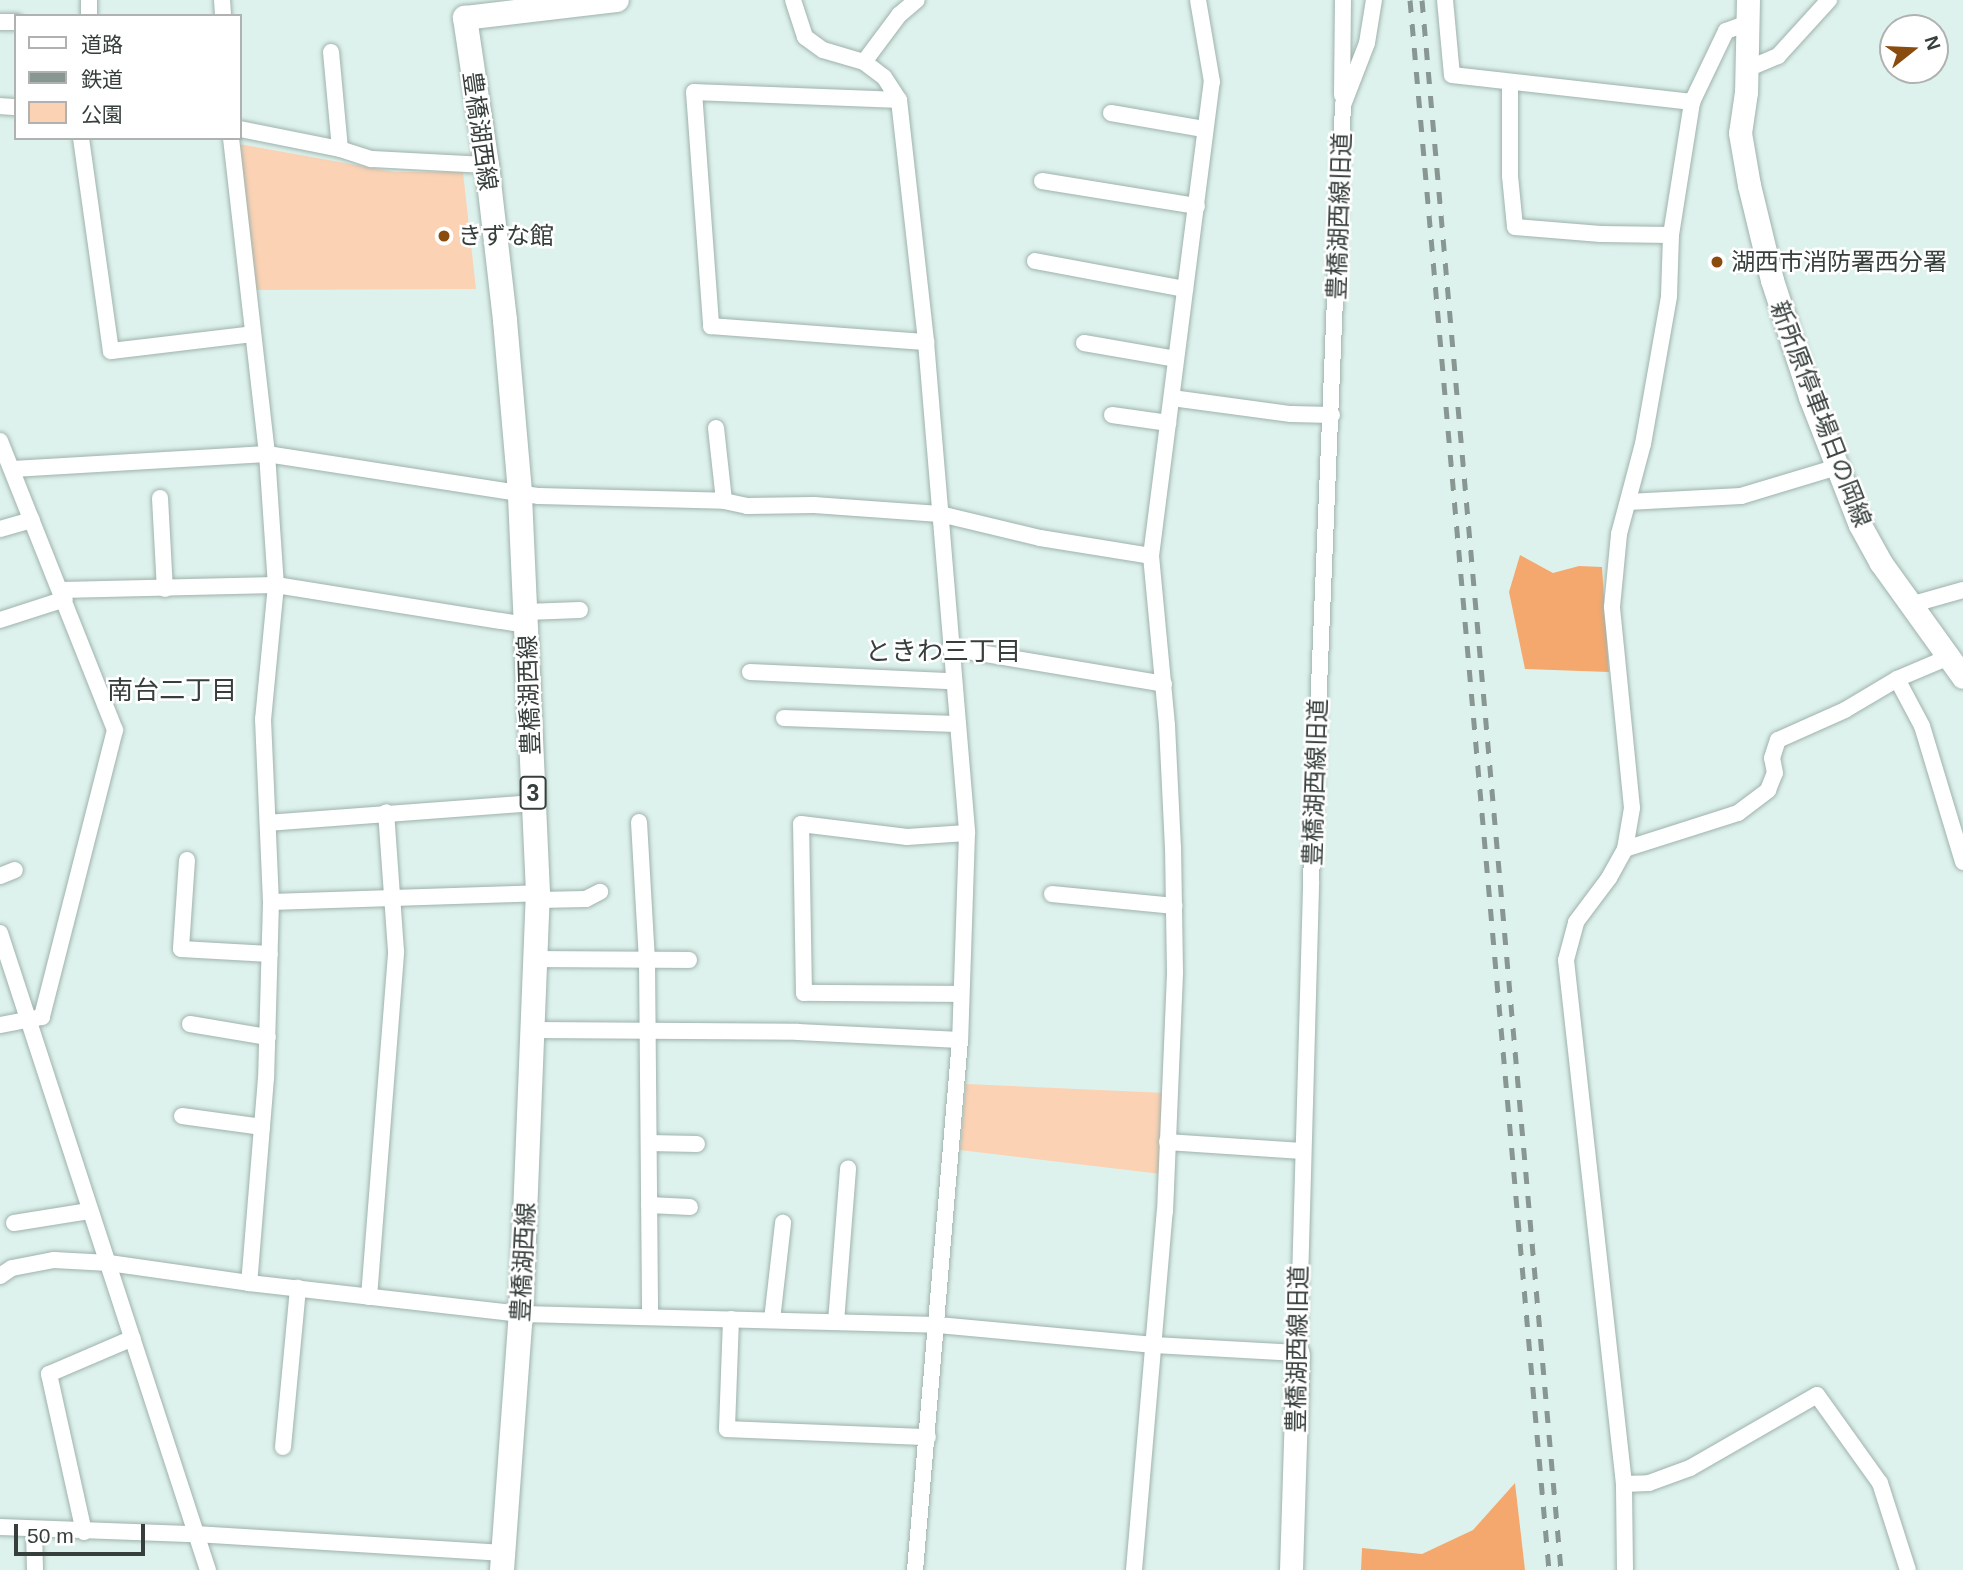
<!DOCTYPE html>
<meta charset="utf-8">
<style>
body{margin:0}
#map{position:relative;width:1963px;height:1570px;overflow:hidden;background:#def2ed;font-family:Arial,"Noto Sans JP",sans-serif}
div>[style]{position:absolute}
.green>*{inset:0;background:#fbd2b4}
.forest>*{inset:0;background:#f4a86e}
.roads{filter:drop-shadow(0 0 2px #9fb2ad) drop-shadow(0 0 2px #9fb2ad)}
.street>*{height:16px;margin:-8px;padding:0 8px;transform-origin:8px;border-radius:8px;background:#fff}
.secondary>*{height:23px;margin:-11.5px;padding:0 11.5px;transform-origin:11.5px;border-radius:11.5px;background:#fff}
.primary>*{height:24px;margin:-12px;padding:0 12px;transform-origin:12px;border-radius:12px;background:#fff}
.rail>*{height:5px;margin-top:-2.5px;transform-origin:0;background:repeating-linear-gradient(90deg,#899793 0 12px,transparent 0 24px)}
.dots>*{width:19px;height:19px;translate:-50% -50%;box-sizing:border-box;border:4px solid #fff;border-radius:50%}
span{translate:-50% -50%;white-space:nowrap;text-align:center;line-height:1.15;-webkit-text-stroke:5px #fff;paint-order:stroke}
.shield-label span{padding:2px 5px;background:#fff;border:2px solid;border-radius:5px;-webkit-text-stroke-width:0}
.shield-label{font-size:23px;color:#363f3c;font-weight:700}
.street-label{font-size:24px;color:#363f3c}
.poi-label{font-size:24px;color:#363f3c}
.left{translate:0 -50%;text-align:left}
.neighbourhood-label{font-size:26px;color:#363f3c}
.legend{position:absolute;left:14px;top:14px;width:228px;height:126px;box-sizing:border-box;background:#fff;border:2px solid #afb2b1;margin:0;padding:9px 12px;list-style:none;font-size:21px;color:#363f3c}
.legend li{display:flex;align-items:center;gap:14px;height:35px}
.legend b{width:35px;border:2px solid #afb2b1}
.north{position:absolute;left:1879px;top:14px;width:70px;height:70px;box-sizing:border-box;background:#fff;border:2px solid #afb2b1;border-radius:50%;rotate:72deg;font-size:19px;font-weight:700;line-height:28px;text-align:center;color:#363f3c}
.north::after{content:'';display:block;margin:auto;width:24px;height:32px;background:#894b0e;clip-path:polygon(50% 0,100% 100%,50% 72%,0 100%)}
.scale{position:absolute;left:14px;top:1524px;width:131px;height:32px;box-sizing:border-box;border:4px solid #363f3c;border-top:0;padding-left:9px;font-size:21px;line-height:24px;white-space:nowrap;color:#363f3c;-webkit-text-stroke:5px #fff;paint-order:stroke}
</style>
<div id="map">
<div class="green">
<div style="clip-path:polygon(239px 144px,395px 172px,463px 172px,476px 289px,254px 290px)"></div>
<div style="clip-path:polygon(966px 1084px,1166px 1093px,1161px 1174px,960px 1150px)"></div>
</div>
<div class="forest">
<div style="clip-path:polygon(1520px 555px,1553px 573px,1579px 566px,1602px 567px,1609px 672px,1525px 669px,1509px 592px)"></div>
<div style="clip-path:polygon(1515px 1483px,1525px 1570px,1361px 1570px,1362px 1548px,1422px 1554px,1473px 1530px)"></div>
</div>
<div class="roads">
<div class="street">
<div style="left:222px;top:0;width:16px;rotate:86deg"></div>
<div style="left:793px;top:0;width:39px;rotate:72deg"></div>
<div style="left:805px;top:37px;width:22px;rotate:36deg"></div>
<div style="left:823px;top:50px;width:43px;rotate:16.3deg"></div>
<div style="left:864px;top:62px;width:25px;rotate:37deg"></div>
<div style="left:884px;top:77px;width:27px;rotate:57deg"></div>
<div style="left:899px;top:100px;width:244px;rotate:83.6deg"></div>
<div style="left:926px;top:342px;width:493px;rotate:85.2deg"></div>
<div style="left:967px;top:833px;width:207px;rotate:91.9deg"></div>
<div style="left:960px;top:1040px;width:532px;rotate:94.85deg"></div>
<div style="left:1445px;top:0;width:75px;rotate:84.7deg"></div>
<div style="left:1452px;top:75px;width:242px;rotate:6.4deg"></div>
<div style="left:89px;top:16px;width:16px;rotate:-90deg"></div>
<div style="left:0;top:22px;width:16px"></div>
<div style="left:331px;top:52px;width:97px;rotate:84.7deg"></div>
<div style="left:864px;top:62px;width:59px;rotate:-53.3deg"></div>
<div style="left:899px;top:15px;width:23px;rotate:-40deg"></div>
<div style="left:1745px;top:70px;width:36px;rotate:-23deg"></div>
<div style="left:1778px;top:56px;width:76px;rotate:-47.7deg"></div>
<div style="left:1510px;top:83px;width:93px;rotate:90deg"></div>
<div style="left:1510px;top:176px;width:51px;rotate:84.4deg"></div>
<div style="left:1515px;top:227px;width:86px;rotate:4.7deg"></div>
<div style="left:1601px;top:234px;width:70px;rotate:0.8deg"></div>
<div style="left:1342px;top:95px;width:95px;rotate:-89.4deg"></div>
<div style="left:899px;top:100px;width:205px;rotate:-177.8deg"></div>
<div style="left:694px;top:92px;width:235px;rotate:85.8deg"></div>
<div style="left:711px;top:326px;width:216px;rotate:4.3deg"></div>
<div style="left:0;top:106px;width:16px;rotate:4deg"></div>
<div style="left:1111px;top:113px;width:94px;rotate:9.8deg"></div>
<div style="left:240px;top:129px;width:102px;rotate:11.3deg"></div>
<div style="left:340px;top:149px;width:33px;rotate:18deg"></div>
<div style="left:371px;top:159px;width:116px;rotate:3deg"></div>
<div style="left:81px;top:138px;width:215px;rotate:82deg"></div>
<div style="left:111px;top:351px;width:143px;rotate:-6.8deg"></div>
<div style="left:231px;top:138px;width:318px;rotate:83.5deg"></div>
<div style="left:267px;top:454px;width:131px;rotate:86.1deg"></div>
<div style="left:276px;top:585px;width:135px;rotate:95.5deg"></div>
<div style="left:263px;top:719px;width:183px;rotate:87.5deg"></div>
<div style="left:271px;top:902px;width:176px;rotate:91.6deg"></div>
<div style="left:266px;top:1078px;width:206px;rotate:94.7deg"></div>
<div style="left:1042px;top:181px;width:157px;rotate:9.2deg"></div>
<div style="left:1035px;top:261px;width:153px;rotate:10.6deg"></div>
<div style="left:1084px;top:343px;width:93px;rotate:9.9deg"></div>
<div style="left:1172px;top:398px;width:120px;rotate:7.7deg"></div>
<div style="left:1291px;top:414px;width:41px;rotate:1.4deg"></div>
<div style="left:1112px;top:415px;width:57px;rotate:8.1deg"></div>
<div style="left:716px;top:428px;width:73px;rotate:83.7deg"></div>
<div style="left:0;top:441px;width:311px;rotate:68.3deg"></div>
<div style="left:115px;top:730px;width:296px;rotate:104.3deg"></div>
<div style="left:42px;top:1017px;width:43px;rotate:169.2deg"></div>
<div style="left:13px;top:469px;width:254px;rotate:-3.4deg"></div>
<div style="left:267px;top:454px;width:275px;rotate:8.8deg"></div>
<div style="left:539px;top:496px;width:185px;rotate:1.5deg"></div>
<div style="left:724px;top:501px;width:24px;rotate:12deg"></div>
<div style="left:747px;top:506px;width:67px;rotate:-0.9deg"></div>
<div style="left:814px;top:505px;width:126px;rotate:4.1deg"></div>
<div style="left:940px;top:514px;width:103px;rotate:13.5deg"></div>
<div style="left:1040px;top:538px;width:112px;rotate:9.2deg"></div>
<div style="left:160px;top:498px;width:91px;rotate:86.9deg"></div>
<div style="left:1628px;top:502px;width:113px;rotate:-3deg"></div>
<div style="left:1741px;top:496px;width:100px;rotate:-16.8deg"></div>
<div style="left:0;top:529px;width:33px;rotate:-16deg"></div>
<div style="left:61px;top:590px;width:215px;rotate:-1.3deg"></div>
<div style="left:276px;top:585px;width:254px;rotate:9.1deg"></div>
<div style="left:1910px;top:605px;width:55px;rotate:-15.8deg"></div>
<div style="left:526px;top:612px;width:54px;rotate:-2.1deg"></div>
<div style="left:0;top:620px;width:68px;rotate:-17.9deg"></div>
<div style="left:950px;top:648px;width:217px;rotate:9.5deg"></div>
<div style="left:750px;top:672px;width:202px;rotate:2.6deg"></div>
<div style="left:1897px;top:679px;width:53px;rotate:62deg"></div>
<div style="left:1922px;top:726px;width:142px;rotate:73.2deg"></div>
<div style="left:784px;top:718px;width:171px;rotate:2deg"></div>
<div style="left:639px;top:822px;width:138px;rotate:86.7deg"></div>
<div style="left:647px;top:960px;width:356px;rotate:89.5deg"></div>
<div style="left:268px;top:823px;width:266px;rotate:-4.3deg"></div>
<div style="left:1625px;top:849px;width:119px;rotate:-17.7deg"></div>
<div style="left:1738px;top:813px;width:38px;rotate:-37deg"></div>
<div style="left:1768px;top:790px;width:18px;rotate:-68deg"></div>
<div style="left:1775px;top:773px;width:15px;rotate:-101deg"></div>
<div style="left:1772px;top:758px;width:19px;rotate:-72deg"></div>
<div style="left:1778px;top:740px;width:73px;rotate:-24.1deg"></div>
<div style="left:1845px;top:710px;width:61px;rotate:-30.8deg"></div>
<div style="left:1897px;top:679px;width:56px;rotate:-22.9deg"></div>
<div style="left:187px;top:860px;width:89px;rotate:93.9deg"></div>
<div style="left:181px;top:949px;width:89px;rotate:3.2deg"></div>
<div style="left:0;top:876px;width:16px;rotate:-22deg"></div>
<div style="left:1052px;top:894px;width:123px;rotate:5.6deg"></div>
<div style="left:538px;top:900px;width:48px;rotate:-1.2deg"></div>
<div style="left:586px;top:899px;width:16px;rotate:-27deg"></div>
<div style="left:271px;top:902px;width:267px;rotate:-1.9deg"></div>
<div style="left:0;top:933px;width:670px;rotate:71.92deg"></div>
<div style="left:536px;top:959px;width:153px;rotate:0.4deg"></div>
<div style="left:961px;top:994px;width:157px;rotate:-179.6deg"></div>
<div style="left:804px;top:993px;width:169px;rotate:-91deg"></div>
<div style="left:801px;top:824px;width:107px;rotate:7deg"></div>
<div style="left:907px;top:837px;width:60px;rotate:-3.8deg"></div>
<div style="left:190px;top:1024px;width:79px;rotate:9.5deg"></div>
<div style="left:534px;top:1030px;width:264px;rotate:0.4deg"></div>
<div style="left:798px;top:1032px;width:162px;rotate:2.8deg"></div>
<div style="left:182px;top:1116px;width:81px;rotate:7.8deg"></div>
<div style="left:1167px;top:1142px;width:135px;rotate:3.8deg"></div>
<div style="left:649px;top:1143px;width:48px;rotate:1.2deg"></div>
<div style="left:649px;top:1205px;width:41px;rotate:2.8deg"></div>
<div style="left:14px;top:1223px;width:76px;rotate:-9.1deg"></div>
<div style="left:0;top:1276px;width:14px;rotate:-34deg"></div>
<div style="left:12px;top:1268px;width:43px;rotate:-10.8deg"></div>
<div style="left:54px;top:1260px;width:55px;rotate:3.1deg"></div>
<div style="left:109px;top:1263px;width:141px;rotate:8.1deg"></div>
<div style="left:249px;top:1283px;width:274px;rotate:6.5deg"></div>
<div style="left:521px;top:1314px;width:417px;rotate:1.5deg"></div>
<div style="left:938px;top:1325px;width:217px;rotate:5.3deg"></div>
<div style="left:1154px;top:1345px;width:144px;rotate:3.2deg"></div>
<div style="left:1298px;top:1353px;width:472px;rotate:-88.4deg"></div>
<div style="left:1311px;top:881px;width:777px;rotate:-87.64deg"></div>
<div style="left:1343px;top:105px;width:66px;rotate:-68.8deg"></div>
<div style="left:1367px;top:43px;width:44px;rotate:-80.8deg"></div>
<div style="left:369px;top:1297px;width:347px;rotate:-85.5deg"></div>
<div style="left:396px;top:951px;width:139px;rotate:-94.1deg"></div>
<div style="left:731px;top:1319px;width:110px;rotate:92.1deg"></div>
<div style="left:727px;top:1429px;width:201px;rotate:2.3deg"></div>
<div style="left:772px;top:1320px;width:98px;rotate:-83.5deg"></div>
<div style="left:836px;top:1322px;width:154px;rotate:-85.5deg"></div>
<div style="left:283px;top:1447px;width:160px;rotate:-84.6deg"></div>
<div style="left:1624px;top:1484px;width:25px;rotate:-2deg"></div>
<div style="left:1649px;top:1483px;width:44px;rotate:-20.1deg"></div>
<div style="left:1690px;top:1468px;width:146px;rotate:-29.9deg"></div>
<div style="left:1817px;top:1395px;width:108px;rotate:54.4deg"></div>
<div style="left:1880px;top:1483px;width:91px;rotate:72.2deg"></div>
<div style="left:0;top:1527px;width:195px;rotate:2.1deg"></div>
<div style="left:195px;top:1534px;width:310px;rotate:3.5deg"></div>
<div style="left:34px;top:1529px;width:41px;rotate:88.6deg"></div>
<div style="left:84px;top:1532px;width:162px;rotate:-102.5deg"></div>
<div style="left:49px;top:1374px;width:91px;rotate:-23.2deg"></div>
<div style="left:1134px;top:1570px;width:359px;rotate:-85.1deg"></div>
<div style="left:1165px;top:1212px;width:240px;rotate:-87.6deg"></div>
<div style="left:1175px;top:972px;width:124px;rotate:-90.9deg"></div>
<div style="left:1173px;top:848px;width:123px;rotate:-92.8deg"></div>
<div style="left:1167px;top:725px;width:170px;rotate:-95.4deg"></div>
<div style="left:1151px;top:556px;width:478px;rotate:-82.7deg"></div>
<div style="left:1212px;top:82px;width:83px;rotate:-99.7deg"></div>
<div style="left:1625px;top:1570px;width:86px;rotate:-90.7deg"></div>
<div style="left:1624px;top:1484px;width:527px;rotate:-96.32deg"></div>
<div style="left:1566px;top:960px;width:39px;rotate:-75deg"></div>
<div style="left:1576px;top:922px;width:55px;rotate:-53.1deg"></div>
<div style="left:1609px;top:878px;width:33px;rotate:-61deg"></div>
<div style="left:1625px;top:849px;width:42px;rotate:-80.3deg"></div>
<div style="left:1632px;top:808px;width:202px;rotate:-95.7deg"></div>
<div style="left:1612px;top:607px;width:73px;rotate:-84.5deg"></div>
<div style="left:1619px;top:534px;width:93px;rotate:-75.1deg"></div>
<div style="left:1643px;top:444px;width:150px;rotate:-80deg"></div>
<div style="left:1669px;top:296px;width:61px;rotate:-88.1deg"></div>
<div style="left:1671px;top:235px;width:135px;rotate:-81deg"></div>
<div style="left:1692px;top:102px;width:79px;rotate:-64.4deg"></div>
<div style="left:1726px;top:31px;width:23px;rotate:-20deg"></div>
</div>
<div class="secondary">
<div style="left:1748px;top:0;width:92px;rotate:91.2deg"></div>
<div style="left:1746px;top:92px;width:41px;rotate:98.3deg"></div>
<div style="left:1740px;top:133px;width:53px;rotate:80.2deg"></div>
<div style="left:1749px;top:185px;width:98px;rotate:76.4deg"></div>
<div style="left:1772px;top:280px;width:123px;rotate:72deg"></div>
<div style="left:1810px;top:397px;width:137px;rotate:68.7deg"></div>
<div style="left:1860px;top:525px;width:43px;rotate:61.1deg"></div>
<div style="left:1881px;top:563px;width:140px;rotate:54.3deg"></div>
<div style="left:1291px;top:1570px;width:217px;rotate:-88.2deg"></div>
</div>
<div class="primary">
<div style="left:502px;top:1570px;width:257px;rotate:-85.8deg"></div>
<div style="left:521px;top:1314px;width:421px;rotate:-87.7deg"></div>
<div style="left:538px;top:893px;width:401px;rotate:-92.6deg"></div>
<div style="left:520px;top:492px;width:173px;rotate:-95deg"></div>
<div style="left:505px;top:320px;width:156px;rotate:-96.6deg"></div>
<div style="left:487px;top:165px;width:149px;rotate:-98.5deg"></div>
<div style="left:465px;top:18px;width:153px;rotate:-6.8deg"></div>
</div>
</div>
<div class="rail">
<div style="left:1410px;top:0;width:1576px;rotate:84.94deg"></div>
<div style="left:1422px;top:0;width:1576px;rotate:84.94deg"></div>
</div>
<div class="dots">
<div style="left:444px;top:236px;background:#894b0e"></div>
<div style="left:1717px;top:262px;background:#894b0e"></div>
</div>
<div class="shield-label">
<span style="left:533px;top:793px">3</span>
</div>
<div class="street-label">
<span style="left:480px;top:131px;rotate:82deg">豊橋湖西線</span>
<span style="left:1339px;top:216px;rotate:-88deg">豊橋湖西線旧道</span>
<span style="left:1821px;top:414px;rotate:69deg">新所原停車場日の岡線</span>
<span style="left:529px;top:695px;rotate:-92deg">豊橋湖西線</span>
<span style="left:1315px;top:782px;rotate:-88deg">豊橋湖西線旧道</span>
<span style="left:523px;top:1262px;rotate:-87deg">豊橋湖西線</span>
<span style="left:1297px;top:1349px;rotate:-89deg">豊橋湖西線旧道</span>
</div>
<div class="poi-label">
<span class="left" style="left:458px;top:236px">きずな館</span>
<span class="left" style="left:1731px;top:262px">湖西市消防署西分署</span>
</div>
<div class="neighbourhood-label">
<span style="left:943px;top:652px">ときわ三丁目</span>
<span style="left:172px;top:691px">南台二丁目</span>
</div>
<ul class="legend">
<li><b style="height:9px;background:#fff"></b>道路</li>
<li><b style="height:9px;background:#899793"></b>鉄道</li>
<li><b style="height:19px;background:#fbd2b4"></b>公園</li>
</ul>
<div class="north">N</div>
<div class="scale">50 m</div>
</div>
